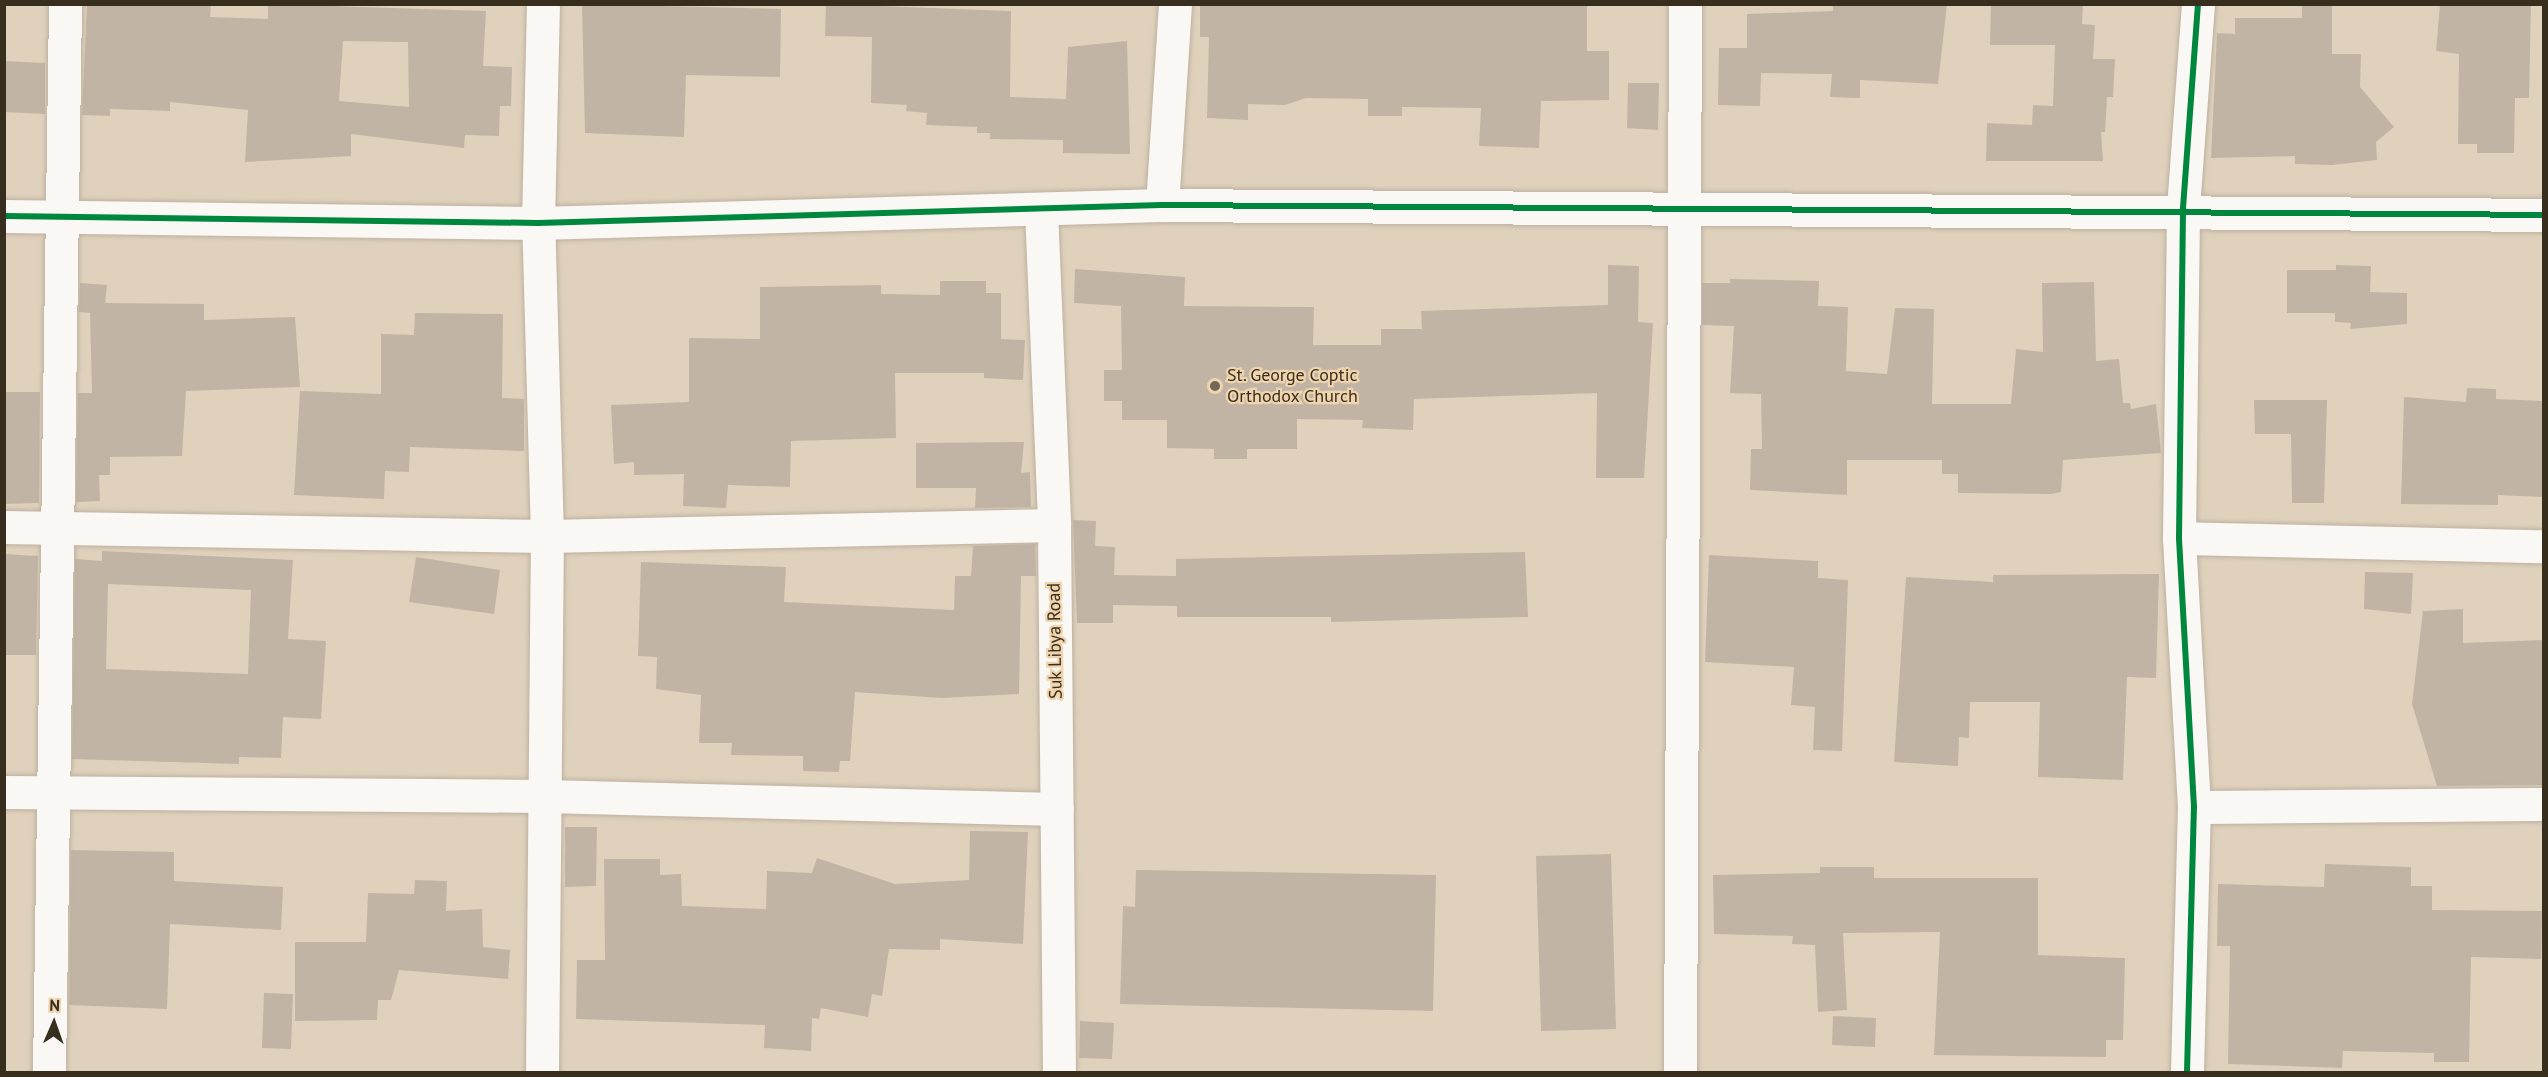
<!DOCTYPE html>
<style>
body{margin:0}
#map{position:relative;width:2548px;height:1077px;overflow:hidden;background:#e0d1bc;font-family:"PT Sans",sans-serif}
div>[style]{position:absolute}
.building>*{inset:0;background:#c2b4a5}
.roads{filter:drop-shadow(0 0 2px #bcb1a0) drop-shadow(0 0 2px #bcb1a0)}
.minor>*{height:33px;margin:-16.5px;padding:0 16.5px;transform-origin:16.5px;border-radius:16.5px;background:#faf8f5}
.cycleway>*{height:6px;margin:-3px;padding:0 3px;transform-origin:3px;border-radius:3px;background:#00873e}
.dots>*{width:16px;height:16px;translate:-50% -50%;box-sizing:border-box;border:3px solid #efd4ad;border-radius:50%}
span{translate:-50% -50%;white-space:nowrap;text-align:center;line-height:1.15;-webkit-text-stroke:4.5px #efd4ad;paint-order:stroke}
.poi-label{font-size:18px;color:#382e1e}
.left{translate:0 -50%;text-align:left}
.street-label{font-size:18px;color:#382e1e}
.frame{position:absolute;inset:0;border:6px solid #382e1e;pointer-events:none}
.north{position:absolute;left:24px;top:993px;width:60px;height:60px;-webkit-text-stroke:4px #efd4ad;paint-order:stroke;rotate:2deg;font-size:16px;font-weight:700;line-height:24px;text-align:center;color:#382e1e}
.north::after{content:'';display:block;margin:auto;width:21px;height:27px;background:#382e1e;clip-path:polygon(50% 0,100% 100%,50% 72%,0 100%)}
</style>
<div id="map">
<div class="building">
<div style="clip-path:polygon(evenodd,87px 4px,211px 4px,210px 17px,268px 19px,268px 4px,486px 11px,483px 66px,512px 67px,511px 106px,500px 106px,499px 136px,465px 135px,464px 148px,351px 134px,351px 156px,245px 162px,248px 110px,170px 102px,170px 111px,110px 109px,110px 116px,82px 115px,87px 4px,343px 41px,408px 42px,409px 107px,339px 101px,343px 41px)"></div>
<div style="clip-path:polygon(582px 4px,781px 9px,780px 77px,686px 75px,684px 137px,585px 133px)"></div>
<div style="clip-path:polygon(826px 4px,1011px 11px,1010px 97px,1066px 99px,1068px 47px,1127px 41px,1130px 154px,1063px 153px,1063px 140px,990px 139px,990px 133px,977px 133px,977px 127px,926px 125px,927px 113px,906px 111px,907px 105px,871px 103px,872px 37px,825px 36px)"></div>
<div style="clip-path:polygon(1200px 4px,1587px 4px,1587px 51px,1609px 51px,1609px 100px,1541px 101px,1539px 148px,1479px 146px,1481px 108px,1402px 107px,1402px 116px,1368px 116px,1368px 99px,1306px 98px,1285px 105px,1248px 104px,1248px 120px,1207px 118px,1209px 37px,1200px 37px)"></div>
<div style="clip-path:polygon(1833px 4px,1947px 4px,1938px 84px,1860px 80px,1860px 98px,1830px 97px,1832px 74px,1761px 73px,1760px 106px,1718px 105px,1719px 48px,1747px 48px,1747px 14px,1833px 11px)"></div>
<div style="clip-path:polygon(1991px 4px,2083px 4px,2082px 24px,2095px 25px,2093px 59px,2115px 59px,2113px 97px,2107px 97px,2105px 132px,2101px 132px,2103px 161px,1986px 161px,1987px 123px,2032px 125px,2033px 105px,2053px 106px,2055px 45px,1990px 45px)"></div>
<div style="clip-path:polygon(2302px 4px,2332px 4px,2332px 54px,2361px 54px,2360px 87px,2394px 127px,2376px 142px,2377px 160px,2332px 165px,2295px 164px,2295px 156px,2211px 158px,2217px 33px,2235px 34px,2235px 18px,2302px 18px)"></div>
<div style="clip-path:polygon(2440px 4px,2531px 4px,2529px 98px,2515px 98px,2514px 153px,2477px 153px,2477px 144px,2458px 144px,2459px 54px,2436px 51px)"></div>
<div style="clip-path:polygon(4px 61px,45px 63px,45px 114px,4px 112px)"></div>
<div style="clip-path:polygon(1628px 83px,1659px 83px,1658px 130px,1627px 128px)"></div>
<div style="clip-path:polygon(1608px 265px,1639px 266px,1638px 322px,1653px 323px,1644px 478px,1596px 478px,1597px 393px,1414px 399px,1413px 430px,1362px 428px,1363px 420px,1297px 419px,1297px 449px,1247px 449px,1247px 459px,1214px 459px,1214px 449px,1167px 448px,1167px 420px,1122px 420px,1122px 401px,1104px 401px,1104px 370px,1122px 370px,1121px 306px,1074px 303px,1075px 269px,1185px 277px,1184px 306px,1314px 307px,1313px 345px,1381px 345px,1381px 329px,1422px 329px,1421px 311px,1608px 305px)"></div>
<div style="clip-path:polygon(2336px 265px,2371px 266px,2370px 292px,2407px 293px,2407px 324px,2350px 329px,2351px 323px,2335px 322px,2335px 313px,2287px 313px,2287px 270px,2336px 270px)"></div>
<div style="clip-path:polygon(1730px 279px,1819px 281px,1818px 306px,1848px 307px,1846px 371px,1887px 374px,1895px 308px,1934px 309px,1932px 404px,2011px 404px,2016px 349px,2043px 352px,2042px 283px,2094px 282px,2096px 361px,2119px 359px,2123px 403px,2130px 403px,2131px 409px,2156px 404px,2161px 453px,2063px 460px,2061px 492px,2051px 494px,1958px 493px,1958px 474px,1942px 474px,1942px 460px,1847px 460px,1847px 495px,1750px 490px,1751px 449px,1762px 449px,1761px 394px,1730px 393px,1734px 326px,1702px 325px,1702px 283px,1730px 283px)"></div>
<div style="clip-path:polygon(940px 281px,986px 281px,986px 293px,1001px 293px,1001px 339px,1025px 340px,1023px 380px,984px 378px,984px 373px,895px 373px,896px 438px,791px 441px,790px 487px,728px 485px,726px 508px,683px 506px,684px 474px,634px 475px,634px 462px,614px 464px,611px 405px,689px 402px,689px 338px,760px 339px,760px 287px,881px 285px,881px 294px,940px 295px)"></div>
<div style="clip-path:polygon(80px 283px,107px 285px,105px 303px,204px 304px,204px 320px,295px 317px,300px 387px,186px 391px,182px 456px,110px 457px,110px 475px,99px 475px,100px 501px,76px 502px,78px 393px,92px 393px,90px 313px,79px 312px)"></div>
<div style="clip-path:polygon(415px 313px,503px 314px,502px 398px,524px 399px,524px 451px,410px 447px,409px 472px,385px 471px,384px 499px,294px 495px,300px 391px,381px 394px,381px 334px,414px 335px)"></div>
<div style="clip-path:polygon(2467px 388px,2496px 389px,2496px 399px,2544px 401px,2544px 497px,2498px 495px,2498px 505px,2401px 504px,2404px 397px,2466px 402px)"></div>
<div style="clip-path:polygon(4px 392px,40px 392px,39px 503px,4px 504px)"></div>
<div style="clip-path:polygon(2254px 400px,2327px 400px,2324px 503px,2292px 503px,2291px 434px,2255px 434px)"></div>
<div style="clip-path:polygon(1024px 442px,1021px 473px,1030px 472px,1031px 507px,975px 508px,976px 488px,916px 488px,916px 443px)"></div>
<div style="clip-path:polygon(1073px 520px,1096px 521px,1095px 546px,1115px 547px,1114px 575px,1176px 576px,1176px 559px,1525px 552px,1528px 617px,1331px 622px,1331px 617px,1177px 617px,1177px 606px,1113px 605px,1113px 623px,1077px 623px)"></div>
<div style="clip-path:polygon(1035px 544px,1036px 576px,1021px 576px,1019px 694px,942px 698px,855px 692px,850px 761px,840px 761px,839px 772px,803px 771px,803px 756px,731px 755px,732px 743px,699px 743px,701px 695px,656px 689px,657px 657px,638px 656px,641px 562px,786px 567px,784px 602px,954px 610px,955px 576px,971px 576px,973px 546px)"></div>
<div style="clip-path:polygon(evenodd,102px 551px,293px 560px,288px 639px,326px 641px,321px 719px,283px 717px,281px 758px,239px 757px,239px 764px,72px 759px,75px 559px,102px 561px,102px 551px,108px 584px,251px 590px,248px 674px,106px 669px,108px 584px)"></div>
<div style="clip-path:polygon(4px 554px,38px 556px,36px 655px,4px 655px)"></div>
<div style="clip-path:polygon(1709px 555px,1818px 561px,1818px 578px,1848px 580px,1842px 751px,1813px 750px,1815px 707px,1791px 705px,1794px 667px,1705px 662px)"></div>
<div style="clip-path:polygon(416px 557px,500px 570px,494px 614px,409px 602px)"></div>
<div style="clip-path:polygon(2365px 572px,2413px 573px,2411px 614px,2364px 609px)"></div>
<div style="clip-path:polygon(2159px 574px,2156px 678px,2127px 677px,2123px 780px,2038px 777px,2040px 702px,1970px 702px,1969px 738px,1959px 737px,1958px 766px,1894px 762px,1906px 577px,1993px 582px,1993px 575px)"></div>
<div style="clip-path:polygon(2463px 609px,2463px 643px,2544px 640px,2544px 785px,2437px 786px,2412px 704px,2423px 611px)"></div>
<div style="clip-path:polygon(565px 827px,597px 827px,596px 886px,565px 887px)"></div>
<div style="clip-path:polygon(970px 831px,1028px 832px,1023px 944px,940px 939px,940px 950px,889px 949px,882px 996px,872px 994px,868px 1017px,821px 1008px,819px 1019px,812px 1018px,811px 1051px,764px 1048px,765px 1025px,576px 1019px,577px 960px,605px 960px,604px 859px,660px 859px,660px 875px,681px 874px,682px 906px,766px 909px,767px 871px,812px 873px,817px 858px,895px 884px,969px 880px)"></div>
<div style="clip-path:polygon(71px 850px,174px 852px,174px 881px,283px 887px,281px 930px,170px 924px,167px 1009px,69px 1005px)"></div>
<div style="clip-path:polygon(1611px 854px,1616px 1029px,1541px 1031px,1536px 856px)"></div>
<div style="clip-path:polygon(2325px 864px,2411px 867px,2411px 886px,2432px 886px,2432px 910px,2542px 911px,2541px 959px,2471px 957px,2469px 1062px,2434px 1062px,2434px 1053px,2343px 1051px,2342px 1068px,2228px 1064px,2230px 946px,2217px 946px,2218px 884px,2324px 887px)"></div>
<div style="clip-path:polygon(1820px 867px,1874px 867px,1874px 878px,2038px 878px,2038px 955px,2125px 958px,2123px 1040px,2106px 1040px,2106px 1057px,1934px 1055px,1940px 932px,1843px 933px,1847px 1010px,1818px 1012px,1815px 945px,1792px 944px,1793px 936px,1714px 934px,1713px 875px,1820px 873px)"></div>
<div style="clip-path:polygon(1136px 870px,1436px 875px,1433px 1011px,1120px 1004px,1123px 906px,1135px 907px)"></div>
<div style="clip-path:polygon(415px 880px,447px 881px,446px 911px,482px 909px,483px 947px,510px 950px,508px 979px,399px 970px,391px 1000px,378px 1000px,377px 1020px,295px 1021px,295px 942px,366px 942px,368px 893px,414px 894px)"></div>
<div style="clip-path:polygon(264px 993px,293px 994px,291px 1049px,262px 1048px)"></div>
<div style="clip-path:polygon(1833px 1016px,1876px 1018px,1875px 1047px,1832px 1045px)"></div>
<div style="clip-path:polygon(1080px 1021px,1114px 1023px,1112px 1059px,1079px 1058px)"></div>
</div>
<div class="roads">
<div class="minor">
<div style="left:1162px;top:205px;width:201px;rotate:-86.3deg"></div>
<div style="left:1041px;top:210px;width:315px;rotate:87.6deg"></div>
<div style="left:1054px;top:525px;width:547px;rotate:89.48deg"></div>
<div style="left:4px;top:216px;width:534px;rotate:0.75deg"></div>
<div style="left:538px;top:223px;width:624px;rotate:-1.65deg"></div>
<div style="left:1162px;top:205px;width:1382px;rotate:0.41deg"></div>
<div style="left:4px;top:527px;width:543px;rotate:0.95deg"></div>
<div style="left:547px;top:536px;width:507px;rotate:-1.24deg"></div>
<div style="left:2179px;top:538px;width:365px;rotate:1.3deg"></div>
<div style="left:4px;top:792px;width:541px;rotate:0.42deg"></div>
<div style="left:545px;top:796px;width:512px;rotate:1.45deg"></div>
<div style="left:2194px;top:807px;width:350px;rotate:-0.5deg"></div>
<div style="left:49px;top:1072px;width:1068px;rotate:-89.14deg"></div>
<div style="left:542px;top:1072px;width:536px;rotate:-89.47deg"></div>
<div style="left:547px;top:536px;width:313px;rotate:-91.6deg"></div>
<div style="left:538px;top:223px;width:219px;rotate:-88.7deg"></div>
<div style="left:1680px;top:1072px;width:1068px;rotate:-89.73deg"></div>
<div style="left:2187px;top:1072px;width:265px;rotate:-88.5deg"></div>
<div style="left:2194px;top:807px;width:269px;rotate:-93.2deg"></div>
<div style="left:2179px;top:538px;width:330px;rotate:-89.3deg"></div>
<div style="left:2183px;top:208px;width:205px;rotate:-85.8deg"></div>
</div>
</div>
<div class="cycleway">
<div style="left:4px;top:216px;width:534px;rotate:0.75deg"></div>
<div style="left:538px;top:223px;width:624px;rotate:-1.65deg"></div>
<div style="left:1162px;top:205px;width:1382px;rotate:0.41deg"></div>
<div style="left:2187px;top:1072px;width:265px;rotate:-88.5deg"></div>
<div style="left:2194px;top:807px;width:269px;rotate:-93.2deg"></div>
<div style="left:2179px;top:538px;width:330px;rotate:-89.3deg"></div>
<div style="left:2183px;top:208px;width:205px;rotate:-85.8deg"></div>
</div>
<div class="dots">
<div style="left:1215px;top:386px;background:#736755"></div>
</div>
<div class="poi-label">
<span class="left" style="left:1227px;top:386px">St. George Coptic<br>Orthodox Church</span>
</div>
<div class="street-label">
<span style="left:1055px;top:641px;rotate:-91deg">Suk Libya Road</span>
</div>
<div class="frame"></div>
<div class="north">N</div>
</div>
